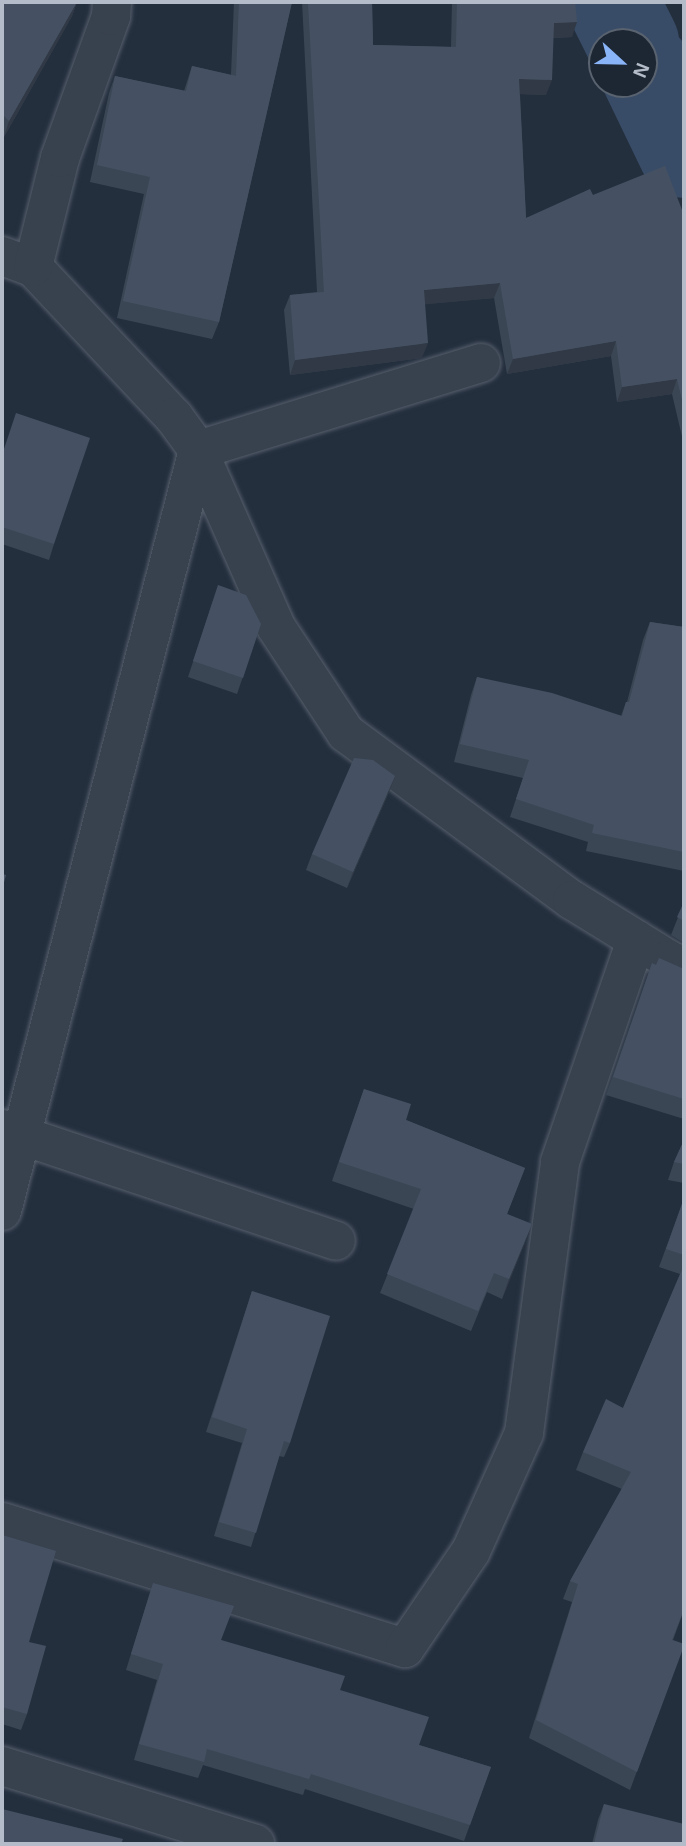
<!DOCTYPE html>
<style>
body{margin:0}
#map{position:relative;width:686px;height:1846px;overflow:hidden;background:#242f3e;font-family:Arial,sans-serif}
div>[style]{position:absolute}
.river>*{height:93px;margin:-46.5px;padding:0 46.5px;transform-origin:46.5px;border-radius:46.5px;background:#394c67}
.roads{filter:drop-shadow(0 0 2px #565f6c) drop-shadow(0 0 2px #565f6c)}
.street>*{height:38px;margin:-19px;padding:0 19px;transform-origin:19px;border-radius:19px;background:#38414e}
.wall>*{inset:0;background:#3b4654}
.shaded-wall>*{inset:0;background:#303945}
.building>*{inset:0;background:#455162}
span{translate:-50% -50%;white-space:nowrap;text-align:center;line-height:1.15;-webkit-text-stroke:5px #1d2633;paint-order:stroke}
.frame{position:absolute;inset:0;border:4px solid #b4bcc9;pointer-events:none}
.north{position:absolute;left:588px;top:28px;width:70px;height:70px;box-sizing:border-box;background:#1d2633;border:2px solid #59626f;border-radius:50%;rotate:112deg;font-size:19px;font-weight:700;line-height:28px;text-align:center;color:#b4bcc9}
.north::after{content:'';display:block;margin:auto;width:24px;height:32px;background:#8ab4f8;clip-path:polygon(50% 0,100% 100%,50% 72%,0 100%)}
</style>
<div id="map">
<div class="river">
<div style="left:612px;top:2px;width:45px;rotate:63.4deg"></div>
<div style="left:644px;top:68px;width:92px;rotate:64.3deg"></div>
</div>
<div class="roads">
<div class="street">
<div style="left:2px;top:256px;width:33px;rotate:20deg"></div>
<div style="left:33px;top:267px;width:206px;rotate:46.8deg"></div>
<div style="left:174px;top:417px;width:41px;rotate:54deg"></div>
<div style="left:198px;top:450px;width:193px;rotate:66.2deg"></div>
<div style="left:276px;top:627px;width:127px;rotate:56.6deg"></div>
<div style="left:346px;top:733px;width:281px;rotate:36.5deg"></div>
<div style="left:572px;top:900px;width:114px;rotate:31.7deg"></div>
<div style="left:669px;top:960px;width:16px;rotate:22deg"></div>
<div style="left:33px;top:267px;width:112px;rotate:-76.1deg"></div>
<div style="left:60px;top:158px;width:151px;rotate:-70.2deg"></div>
<div style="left:111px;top:16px;width:14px;rotate:-86deg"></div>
<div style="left:198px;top:450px;width:296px;rotate:-17.1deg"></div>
<div style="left:2px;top:1129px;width:352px;rotate:18.5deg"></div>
<div style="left:2px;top:1211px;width:786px;rotate:-75.56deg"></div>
<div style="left:2px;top:1522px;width:422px;rotate:17.4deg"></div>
<div style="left:405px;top:1648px;width:117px;rotate:-55.8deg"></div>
<div style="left:471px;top:1551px;width:129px;rotate:-65.8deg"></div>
<div style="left:524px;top:1433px;width:273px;rotate:-82.4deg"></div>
<div style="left:560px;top:1162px;width:235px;rotate:-71.1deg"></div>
<div style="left:2px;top:1766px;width:265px;rotate:17.1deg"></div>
</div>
</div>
<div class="wall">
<div style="clip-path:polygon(2px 2px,77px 2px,72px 16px,4px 137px,2px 135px)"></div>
<div style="clip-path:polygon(234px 2px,292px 2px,219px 322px,212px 339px,117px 318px,144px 194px,90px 182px,109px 93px,115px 76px,184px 91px,192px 66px,231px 75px)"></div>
<div style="clip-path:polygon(302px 2px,372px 2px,373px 45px,451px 47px,452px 2px,575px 2px,572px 37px,553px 38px,546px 95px,520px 94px,526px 218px,593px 195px,684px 215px,684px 445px,672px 394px,617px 402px,611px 356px,507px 374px,494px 298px,425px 304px,422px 358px,290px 375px,284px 310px,290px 295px,317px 292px)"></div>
<div style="clip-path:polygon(2px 454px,54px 544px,49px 560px,2px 544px)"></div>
<div style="clip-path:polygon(213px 601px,261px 624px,237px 694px,188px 677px)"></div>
<div style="clip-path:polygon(650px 622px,684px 627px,684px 871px,586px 851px,588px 842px,510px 817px,523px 778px,454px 762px,471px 695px,477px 677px,621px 716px,626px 702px,627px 702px,643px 640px)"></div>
<div style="clip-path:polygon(389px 792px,347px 888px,306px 870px,312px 854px)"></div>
<div style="clip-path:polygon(684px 902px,684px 943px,671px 935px)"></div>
<div style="clip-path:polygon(652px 963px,656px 965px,684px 969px,684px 1119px,606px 1095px)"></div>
<div style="clip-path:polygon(364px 1089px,406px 1120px,525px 1168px,507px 1214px,532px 1224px,502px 1299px,487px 1292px,471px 1331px,380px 1293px,414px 1209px,332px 1181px)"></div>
<div style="clip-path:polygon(684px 1140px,684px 1183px,668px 1180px,674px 1162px)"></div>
<div style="clip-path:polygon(684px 1199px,684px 1610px,673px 1640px,684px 1644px,630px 1790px,529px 1738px,572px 1602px,563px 1599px,570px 1581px,622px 1489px,576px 1470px,583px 1452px,623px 1408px,680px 1274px,659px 1267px)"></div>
<div style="clip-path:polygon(252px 1291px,290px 1443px,284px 1457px,279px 1456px,251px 1547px,214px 1536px,242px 1443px,206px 1432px)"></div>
<div style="clip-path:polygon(2px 1535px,29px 1642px,27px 1714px,21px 1730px,2px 1724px)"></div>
<div style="clip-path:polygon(153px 1583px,221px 1640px,340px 1690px,419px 1745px,491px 1767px,464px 1841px,305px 1789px,303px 1795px,203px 1765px,198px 1778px,134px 1760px,157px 1680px,126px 1670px)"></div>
<div style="clip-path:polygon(604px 1804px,684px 1844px,592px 1844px,598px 1820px)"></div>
</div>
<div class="shaded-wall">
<div style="clip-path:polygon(77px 2px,72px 16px,4px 137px,9px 121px)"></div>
<div style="clip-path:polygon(577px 22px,572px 37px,549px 38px,554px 23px)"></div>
<div style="clip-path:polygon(519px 79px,552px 80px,546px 95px,514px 94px)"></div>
<div style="clip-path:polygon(500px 283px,494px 298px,418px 305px,424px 290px)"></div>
<div style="clip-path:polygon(616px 341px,611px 356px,507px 374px,513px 359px)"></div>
<div style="clip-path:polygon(428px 343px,422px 358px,290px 375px,295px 360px)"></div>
<div style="clip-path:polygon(677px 379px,672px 394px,617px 402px,622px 387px)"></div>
<div style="clip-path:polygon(395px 776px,389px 792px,347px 888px,353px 872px)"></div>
<div style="clip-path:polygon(532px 1224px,525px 1243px,502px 1299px,509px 1279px)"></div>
</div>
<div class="building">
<div style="clip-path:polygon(2px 2px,77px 2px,9px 121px,2px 114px)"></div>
<div style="clip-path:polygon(239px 2px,292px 2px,219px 322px,123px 301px,150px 177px,97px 165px,115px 76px,186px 91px,192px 66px,236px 76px)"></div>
<div style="clip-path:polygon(308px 2px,372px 2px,373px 45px,456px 47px,457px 2px,575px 2px,577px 22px,554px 23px,552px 80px,519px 79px,526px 218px,590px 189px,593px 195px,665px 166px,684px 215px,684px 408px,677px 379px,622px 387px,616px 341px,513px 359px,500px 283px,424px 290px,428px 343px,295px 360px,290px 295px,324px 292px)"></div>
<div style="clip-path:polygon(16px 413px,90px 438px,54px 544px,2px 527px,2px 455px)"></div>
<div style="clip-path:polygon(218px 585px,246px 595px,261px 624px,243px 678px,193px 661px)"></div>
<div style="clip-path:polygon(650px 622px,684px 627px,684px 852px,592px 833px,594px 825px,516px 799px,529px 760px,460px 744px,477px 677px,552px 693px,622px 716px,626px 702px,629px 702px)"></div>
<div style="clip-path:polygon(354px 758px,373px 760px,395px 776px,353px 872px,312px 854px)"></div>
<div style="clip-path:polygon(2px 874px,6px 875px,2px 890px)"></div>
<div style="clip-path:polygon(684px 902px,684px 921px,677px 917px)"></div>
<div style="clip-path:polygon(659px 958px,684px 969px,684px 1099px,613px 1077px,652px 963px,656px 965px)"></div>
<div style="clip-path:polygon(364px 1089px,411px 1104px,406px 1120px,525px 1168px,507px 1214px,532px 1224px,509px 1279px,494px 1273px,478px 1311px,387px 1274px,421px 1189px,339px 1162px)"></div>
<div style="clip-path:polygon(684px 1140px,684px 1164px,674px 1162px)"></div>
<div style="clip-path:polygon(684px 1198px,684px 1255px,666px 1249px)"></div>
<div style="clip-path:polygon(684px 1265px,684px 1609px,672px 1640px,684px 1644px,684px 1646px,637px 1772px,536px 1720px,578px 1584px,570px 1581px,631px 1472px,583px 1452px,606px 1399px,623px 1408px)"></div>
<div style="clip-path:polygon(252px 1291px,330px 1316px,290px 1443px,284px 1441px,256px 1533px,219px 1522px,247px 1429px,212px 1417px)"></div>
<div style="clip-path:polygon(2px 1535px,56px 1551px,29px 1642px,46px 1646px,27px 1714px,2px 1707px)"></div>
<div style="clip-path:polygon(153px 1583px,234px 1606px,221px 1640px,345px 1676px,340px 1690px,429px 1717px,419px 1745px,491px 1767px,470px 1825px,311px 1774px,309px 1779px,207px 1749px,204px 1762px,139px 1744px,163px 1664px,131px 1654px)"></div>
<div style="clip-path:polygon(604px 1804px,684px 1824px,684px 1844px,594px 1844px)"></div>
<div style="clip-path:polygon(2px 1809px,123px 1839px,121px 1844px,2px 1844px)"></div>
</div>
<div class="frame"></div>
<div class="north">N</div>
</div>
